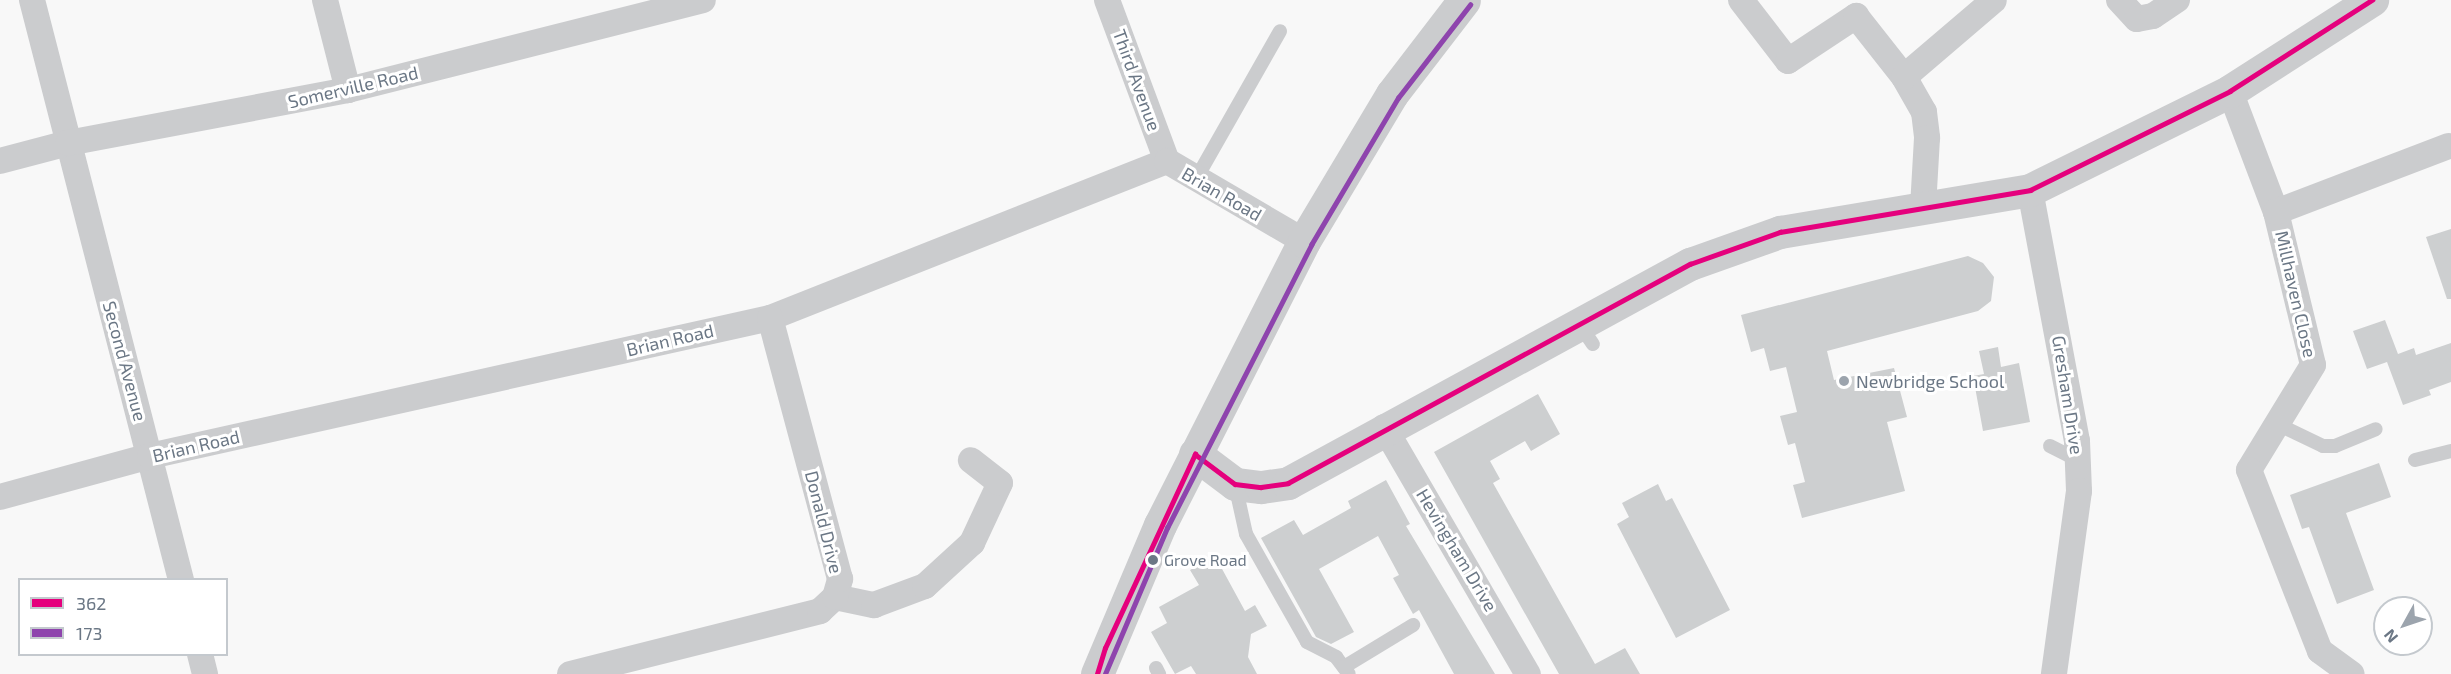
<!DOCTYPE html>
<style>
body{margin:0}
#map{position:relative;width:2451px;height:674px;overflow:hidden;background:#f8f8f8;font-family:"Exo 2",sans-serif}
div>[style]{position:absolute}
.building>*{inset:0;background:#cdcfd0}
.service>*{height:14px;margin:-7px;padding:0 7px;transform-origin:7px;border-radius:7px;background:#cbccce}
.minor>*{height:26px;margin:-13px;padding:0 13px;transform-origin:13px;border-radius:13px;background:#cbccce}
.tertiary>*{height:33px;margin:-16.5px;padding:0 16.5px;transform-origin:16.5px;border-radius:16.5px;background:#cbccce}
.bus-1>*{height:4.5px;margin:-2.25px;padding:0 2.25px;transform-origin:2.25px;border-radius:2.25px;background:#e5007d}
.bus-2>*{height:4.5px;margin:-2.25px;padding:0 2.25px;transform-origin:2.25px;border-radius:2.25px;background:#8e44ad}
.dots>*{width:16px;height:16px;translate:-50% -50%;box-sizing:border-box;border:3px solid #fff;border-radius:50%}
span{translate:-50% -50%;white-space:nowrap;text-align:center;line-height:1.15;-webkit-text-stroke:6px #fff;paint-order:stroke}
.bus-label{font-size:16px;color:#6b7785}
.left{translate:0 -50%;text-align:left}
.street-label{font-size:18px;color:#6b7785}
.poi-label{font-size:18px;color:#6b7785}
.legend{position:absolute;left:18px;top:578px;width:210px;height:78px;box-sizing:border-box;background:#fff;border:2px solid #c4c9ce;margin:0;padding:8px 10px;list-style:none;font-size:18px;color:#6b7785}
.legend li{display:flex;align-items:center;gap:12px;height:30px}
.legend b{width:30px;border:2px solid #c4c9ce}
.north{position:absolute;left:2373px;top:596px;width:60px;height:60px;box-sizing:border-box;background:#fff;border:2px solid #c4c9ce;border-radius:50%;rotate:230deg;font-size:16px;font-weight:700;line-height:24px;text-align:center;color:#6b7785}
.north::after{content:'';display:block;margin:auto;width:21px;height:27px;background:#9ca4ad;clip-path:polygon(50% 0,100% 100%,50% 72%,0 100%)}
</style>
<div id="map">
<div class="building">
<div style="clip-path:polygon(2451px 229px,2451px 299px,2447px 299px,2426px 237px)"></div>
<div style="clip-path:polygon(1968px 256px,1983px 263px,1994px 277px,1991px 301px,1978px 311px,1827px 351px,1834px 380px,1894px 368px,1907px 417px,1887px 422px,1905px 491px,1802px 518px,1793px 485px,1805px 482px,1795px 443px,1788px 445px,1780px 416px,1797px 412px,1786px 367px,1770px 371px,1764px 348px,1751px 352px,1741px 315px)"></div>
<div style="clip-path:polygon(2385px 320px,2398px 354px,2414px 348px,2416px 355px,2451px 343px,2451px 382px,2429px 390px,2431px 395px,2403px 405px,2387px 362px,2367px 369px,2353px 331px)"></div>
<div style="clip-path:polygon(1998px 347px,2001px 367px,2019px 363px,2030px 422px,1983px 431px,1973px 376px,1984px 374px,1979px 351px)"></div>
<div style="clip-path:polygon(1538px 394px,1560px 434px,1531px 451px,1525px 441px,1490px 461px,1500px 479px,1493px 483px,1595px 664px,1625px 648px,1640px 674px,1559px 674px,1434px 452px)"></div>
<div style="clip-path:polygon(2379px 463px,2391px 497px,2346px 513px,2374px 590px,2337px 604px,2309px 527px,2302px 529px,2290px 495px)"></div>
<div style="clip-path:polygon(1386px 480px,1410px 524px,1406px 526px,1495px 674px,1454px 674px,1419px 610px,1413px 614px,1393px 578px,1399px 575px,1378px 536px,1319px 569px,1354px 632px,1331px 644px,1316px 637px,1261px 538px,1294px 520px,1303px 535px,1351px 508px,1348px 501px)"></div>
<div style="clip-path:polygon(1658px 484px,1666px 501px,1672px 498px,1730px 610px,1676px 638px,1617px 524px,1629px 517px,1622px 503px)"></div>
<div style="clip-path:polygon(1215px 556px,1245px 611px,1255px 605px,1267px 626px,1251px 634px,1248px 657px,1257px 674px,1196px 674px,1191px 666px,1175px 674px,1151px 632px,1167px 623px,1159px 607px,1199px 585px,1190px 570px)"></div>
</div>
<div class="service">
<div style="left:1196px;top:179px;width:170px;rotate:-60.4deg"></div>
<div style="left:1580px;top:325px;width:23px;rotate:56deg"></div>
<div style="left:2277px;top:424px;width:51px;rotate:25.6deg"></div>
<div style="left:2323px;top:446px;width:12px"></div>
<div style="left:2335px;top:446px;width:44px;rotate:-22.5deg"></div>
<div style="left:2050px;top:446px;width:31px;rotate:27deg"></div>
<div style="left:2415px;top:460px;width:37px;rotate:-14deg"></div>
<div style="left:1235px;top:484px;width:51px;rotate:77.6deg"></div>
<div style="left:1246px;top:534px;width:124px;rotate:60.5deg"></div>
<div style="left:1307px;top:642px;width:33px;rotate:27deg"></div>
<div style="left:1336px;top:657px;width:21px;rotate:53deg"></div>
<div style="left:1344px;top:667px;width:81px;rotate:-31.3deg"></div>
<div style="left:1156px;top:668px;width:7px;rotate:63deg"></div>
</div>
<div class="minor">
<div style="left:32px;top:0;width:599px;rotate:75.59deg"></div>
<div style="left:325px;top:0;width:93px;rotate:75.7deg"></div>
<div style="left:1107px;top:0;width:172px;rotate:69.6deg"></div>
<div style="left:1741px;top:0;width:77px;rotate:52.4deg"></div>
<div style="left:1788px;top:61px;width:82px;rotate:-33.5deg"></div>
<div style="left:1856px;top:16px;width:78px;rotate:51.8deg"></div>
<div style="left:1904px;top:77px;width:40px;rotate:60.3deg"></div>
<div style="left:1924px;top:112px;width:26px;rotate:83deg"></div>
<div style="left:1927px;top:138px;width:69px;rotate:93.3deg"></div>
<div style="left:2119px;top:0;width:26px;rotate:47deg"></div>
<div style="left:2137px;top:19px;width:16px;rotate:-11deg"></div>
<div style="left:2153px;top:16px;width:29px;rotate:-34deg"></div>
<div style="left:1904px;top:77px;width:118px;rotate:-40.5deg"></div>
<div style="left:2230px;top:91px;width:129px;rotate:69.2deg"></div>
<div style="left:2276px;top:212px;width:157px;rotate:76.4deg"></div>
<div style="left:2313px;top:365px;width:123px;rotate:121.4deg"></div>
<div style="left:2249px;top:470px;width:194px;rotate:68.6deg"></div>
<div style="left:2320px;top:651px;width:39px;rotate:36deg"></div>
<div style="left:0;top:161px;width:70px;rotate:-14.8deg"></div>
<div style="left:68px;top:143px;width:285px;rotate:-10.7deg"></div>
<div style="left:348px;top:90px;width:366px;rotate:-14.2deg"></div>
<div style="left:2030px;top:190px;width:255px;rotate:79.4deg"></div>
<div style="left:2077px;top:441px;width:50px;rotate:87.7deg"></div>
<div style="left:2079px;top:491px;width:185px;rotate:97.8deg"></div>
<div style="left:2276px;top:212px;width:185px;rotate:-20.9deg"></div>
<div style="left:1384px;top:427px;width:286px;rotate:59.8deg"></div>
<div style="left:0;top:497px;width:156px;rotate:-15.3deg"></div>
<div style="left:150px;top:456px;width:635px;rotate:-12.55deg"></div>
<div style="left:770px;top:318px;width:427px;rotate:-21.6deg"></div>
<div style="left:1167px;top:161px;width:159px;rotate:30.3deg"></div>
<div style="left:835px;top:597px;width:40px;rotate:12deg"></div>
<div style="left:874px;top:605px;width:54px;rotate:-20.4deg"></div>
<div style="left:925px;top:586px;width:64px;rotate:-42.5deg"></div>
<div style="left:972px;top:543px;width:66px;rotate:-65deg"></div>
<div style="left:1000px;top:483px;width:37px;rotate:-142deg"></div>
<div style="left:200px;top:654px;width:21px;rotate:76deg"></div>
<div style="left:570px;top:674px;width:258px;rotate:-14.1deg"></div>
<div style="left:820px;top:611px;width:21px;rotate:-43deg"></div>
<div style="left:835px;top:597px;width:19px;rotate:-74deg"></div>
<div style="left:840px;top:579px;width:270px;rotate:-105deg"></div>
</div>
<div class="tertiary">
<div style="left:1195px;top:454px;width:50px;rotate:36.9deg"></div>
<div style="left:1235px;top:484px;width:26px;rotate:7deg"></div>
<div style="left:1261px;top:487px;width:27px;rotate:-8deg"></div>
<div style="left:1288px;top:483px;width:458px;rotate:-28.6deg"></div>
<div style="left:1690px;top:264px;width:96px;rotate:-19.6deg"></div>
<div style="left:1780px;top:232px;width:254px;rotate:-9.5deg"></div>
<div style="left:2030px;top:190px;width:223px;rotate:-26.3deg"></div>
<div style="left:2230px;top:91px;width:169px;rotate:-32.7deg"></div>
<div style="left:1097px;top:674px;width:162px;rotate:-67.1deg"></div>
<div style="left:1160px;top:525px;width:318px;rotate:-63.1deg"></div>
<div style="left:1304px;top:241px;width:171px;rotate:-59.1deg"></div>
<div style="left:1392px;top:94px;width:118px;rotate:-52.5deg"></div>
</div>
<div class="bus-1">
<div style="left:1195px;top:454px;width:50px;rotate:36.9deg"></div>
<div style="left:1235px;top:484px;width:26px;rotate:7deg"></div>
<div style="left:1261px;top:487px;width:27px;rotate:-8deg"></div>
<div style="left:1288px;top:483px;width:458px;rotate:-28.6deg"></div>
<div style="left:1690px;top:264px;width:96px;rotate:-19.6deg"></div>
<div style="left:1780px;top:232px;width:254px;rotate:-9.5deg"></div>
<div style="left:2030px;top:190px;width:223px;rotate:-26.3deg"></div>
<div style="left:2230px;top:91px;width:169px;rotate:-32.7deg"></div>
<div style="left:1097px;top:674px;width:27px;rotate:-73deg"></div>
<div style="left:1105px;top:648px;width:214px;rotate:-65.1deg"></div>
</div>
<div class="bus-2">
<div style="left:1105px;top:674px;width:159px;rotate:-67deg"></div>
<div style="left:1167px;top:528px;width:318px;rotate:-63deg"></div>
<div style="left:1311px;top:245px;width:171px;rotate:-59.4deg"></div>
<div style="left:1398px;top:98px;width:118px;rotate:-52.3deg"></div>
</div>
<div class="dots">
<div style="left:1844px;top:381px;background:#9ca4ad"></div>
<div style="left:1153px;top:560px;background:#6b7785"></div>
</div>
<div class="bus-label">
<span class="left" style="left:1164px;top:560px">Grove Road</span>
</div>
<div class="street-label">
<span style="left:1137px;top:80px;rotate:70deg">Third Avenue</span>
<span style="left:353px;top:87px;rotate:-13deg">Somerville Road</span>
<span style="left:1222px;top:194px;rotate:30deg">Brian Road</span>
<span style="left:2296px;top:294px;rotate:77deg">Millhaven Close</span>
<span style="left:670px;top:340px;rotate:-13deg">Brian Road</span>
<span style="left:125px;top:361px;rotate:75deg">Second Avenue</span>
<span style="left:2068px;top:395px;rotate:81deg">Gresham Drive</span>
<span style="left:196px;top:446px;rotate:-13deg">Brian Road</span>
<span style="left:824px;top:522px;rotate:76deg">Donald Drive</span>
<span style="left:1457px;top:550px;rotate:59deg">Hevingham Drive</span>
</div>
<div class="poi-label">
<span class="left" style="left:1856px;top:381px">Newbridge School</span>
</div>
<ul class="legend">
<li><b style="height:8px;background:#e5007d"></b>362</li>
<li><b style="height:8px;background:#8e44ad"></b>173</li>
</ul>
<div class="north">N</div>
</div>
